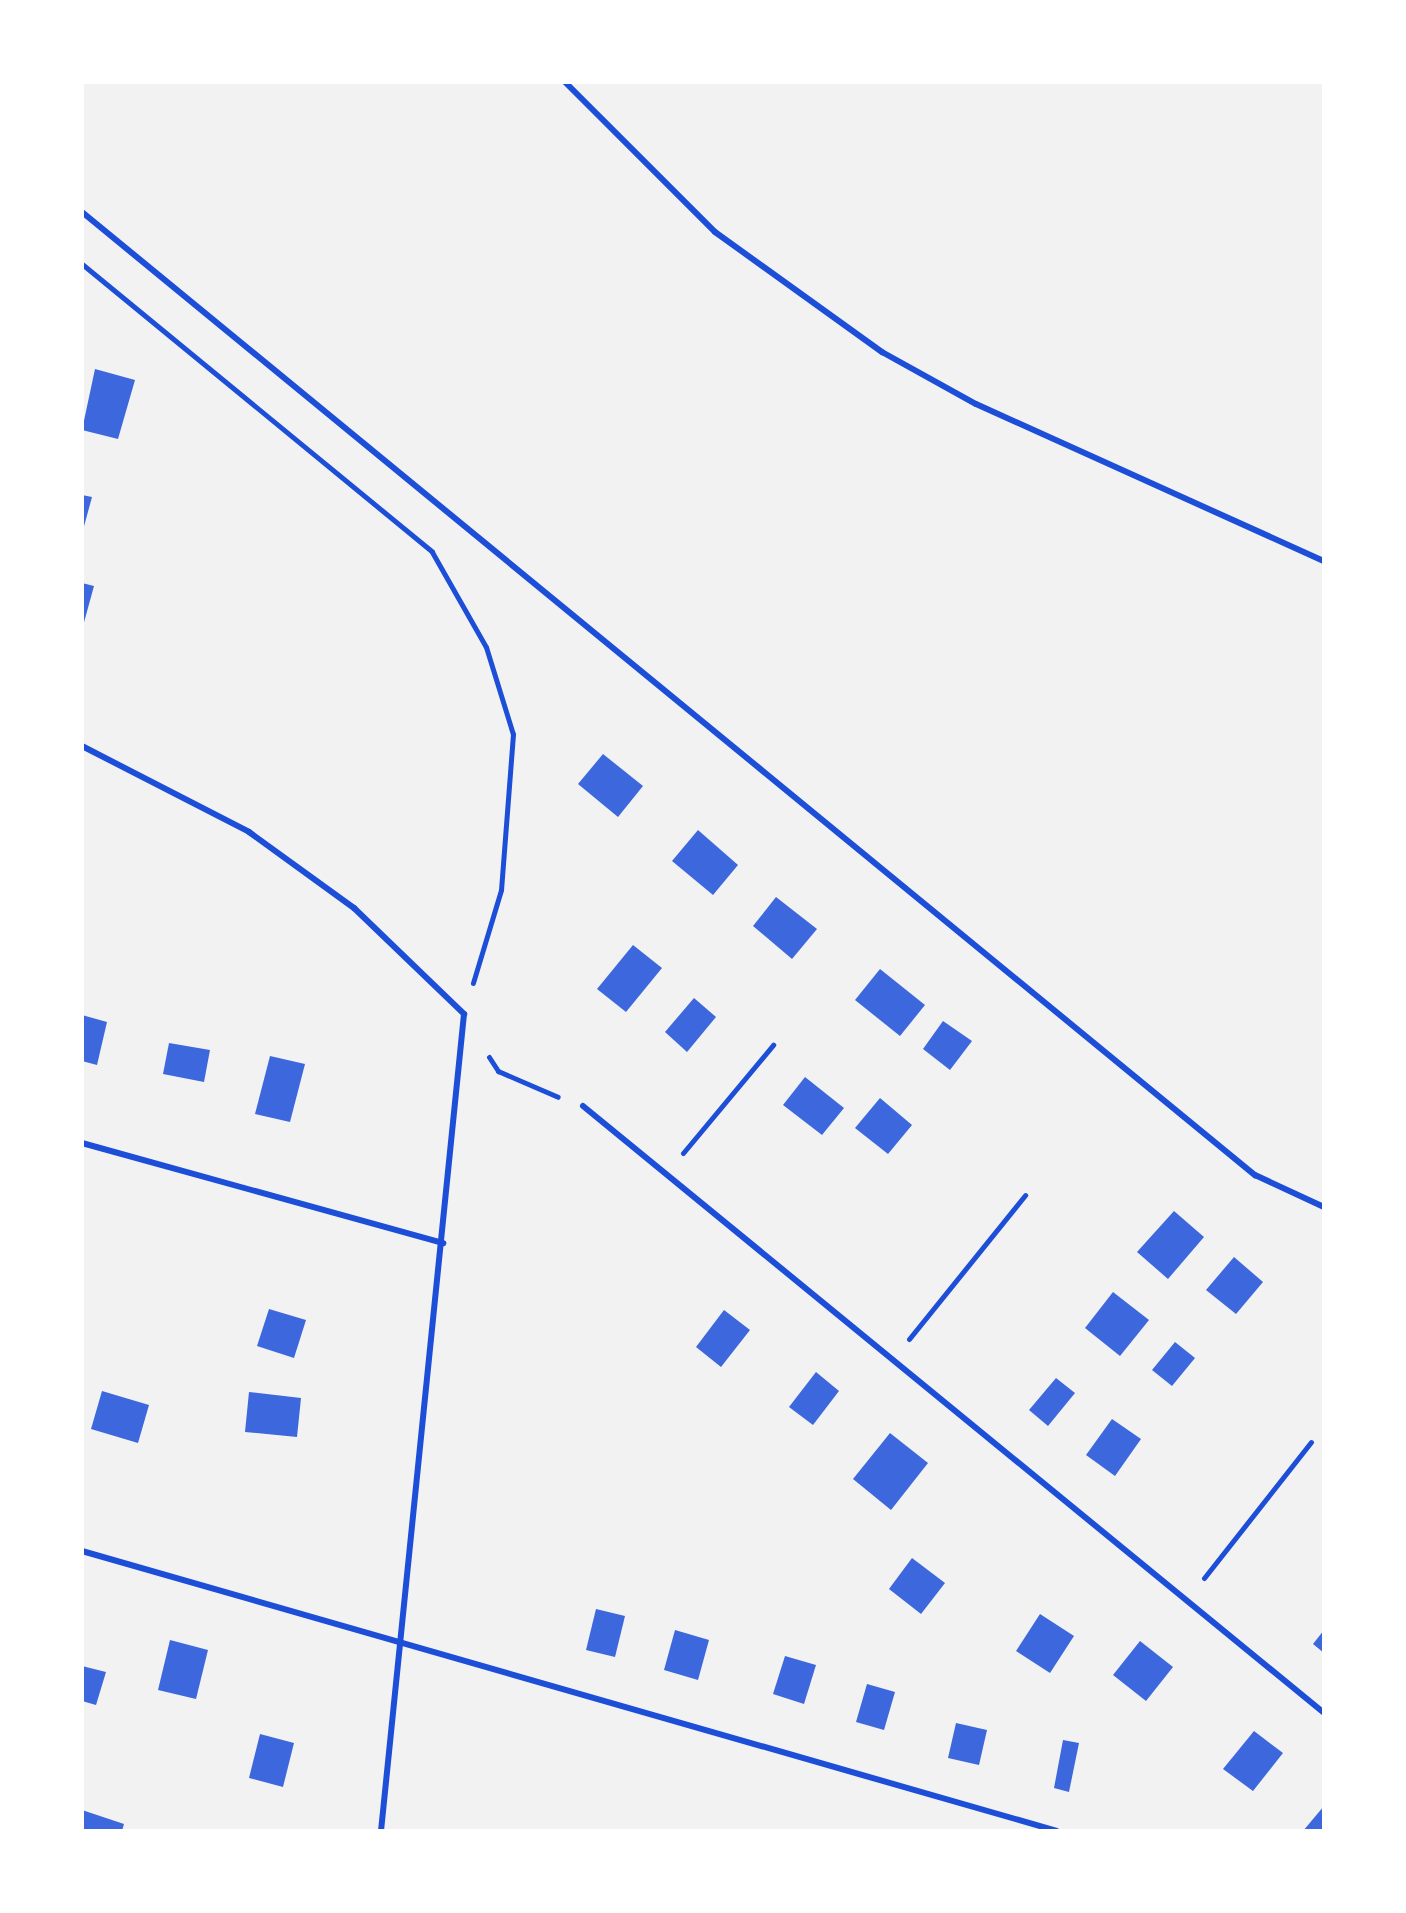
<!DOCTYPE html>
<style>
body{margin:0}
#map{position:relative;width:1406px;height:1913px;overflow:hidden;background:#f2f2f2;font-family:Inter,sans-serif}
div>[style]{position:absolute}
.building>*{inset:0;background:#3d67dc}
.path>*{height:5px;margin:-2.5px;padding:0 2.5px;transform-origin:2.5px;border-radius:2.5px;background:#1d4ed8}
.service>*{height:6px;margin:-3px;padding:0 3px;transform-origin:3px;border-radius:3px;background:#1d4ed8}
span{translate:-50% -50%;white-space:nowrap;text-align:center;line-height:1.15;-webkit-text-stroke:7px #fff;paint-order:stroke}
.frame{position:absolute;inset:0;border:84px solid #fff;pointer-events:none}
</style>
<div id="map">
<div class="building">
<div style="clip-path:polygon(95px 369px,135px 380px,118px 439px,82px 430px)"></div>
<div style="clip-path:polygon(82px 495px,92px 497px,83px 530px,82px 530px)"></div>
<div style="clip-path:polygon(82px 583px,94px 586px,83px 626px,82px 625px)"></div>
<div style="clip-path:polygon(603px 754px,643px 786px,618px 817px,578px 784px)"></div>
<div style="clip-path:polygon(698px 830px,738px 865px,713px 895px,672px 861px)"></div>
<div style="clip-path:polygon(776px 897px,817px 929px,792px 959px,753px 926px)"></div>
<div style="clip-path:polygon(633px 945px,662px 968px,626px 1012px,597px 989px)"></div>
<div style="clip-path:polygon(880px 969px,925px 1005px,900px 1036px,855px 1000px)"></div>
<div style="clip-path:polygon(694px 998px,716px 1017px,687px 1052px,665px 1032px)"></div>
<div style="clip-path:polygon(82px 1015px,107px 1022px,97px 1065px,82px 1061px)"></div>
<div style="clip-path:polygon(943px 1021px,972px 1041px,950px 1070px,923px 1049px)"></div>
<div style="clip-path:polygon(169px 1043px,210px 1050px,204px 1082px,163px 1074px)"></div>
<div style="clip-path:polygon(270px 1056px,305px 1064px,290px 1122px,255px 1114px)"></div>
<div style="clip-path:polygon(805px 1077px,844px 1108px,822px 1135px,783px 1105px)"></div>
<div style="clip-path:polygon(880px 1098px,912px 1125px,888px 1154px,855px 1128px)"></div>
<div style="clip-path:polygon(1174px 1211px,1204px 1237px,1168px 1279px,1137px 1252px)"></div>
<div style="clip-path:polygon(1234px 1257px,1263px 1282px,1236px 1314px,1206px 1290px)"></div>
<div style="clip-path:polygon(1113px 1292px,1149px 1320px,1120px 1356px,1085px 1328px)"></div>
<div style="clip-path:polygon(269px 1309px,306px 1320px,294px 1358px,257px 1346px)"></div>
<div style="clip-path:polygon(724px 1310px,750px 1330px,721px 1367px,696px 1347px)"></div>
<div style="clip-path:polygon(1175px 1342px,1195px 1358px,1172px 1386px,1152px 1370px)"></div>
<div style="clip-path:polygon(816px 1372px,839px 1391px,813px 1425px,789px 1407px)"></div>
<div style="clip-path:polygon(1056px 1378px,1075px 1393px,1048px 1426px,1029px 1410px)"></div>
<div style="clip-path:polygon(102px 1391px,149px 1405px,138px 1443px,91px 1429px)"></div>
<div style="clip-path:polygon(249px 1392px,301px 1398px,297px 1437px,245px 1432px)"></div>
<div style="clip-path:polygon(1112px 1419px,1141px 1439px,1115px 1476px,1086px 1455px)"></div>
<div style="clip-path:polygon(890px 1433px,928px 1463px,891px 1510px,853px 1479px)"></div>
<div style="clip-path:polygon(912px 1558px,945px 1583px,921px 1614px,889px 1589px)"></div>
<div style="clip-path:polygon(596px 1609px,625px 1616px,615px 1657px,586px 1650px)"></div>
<div style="clip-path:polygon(1040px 1614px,1074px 1636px,1050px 1673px,1016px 1651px)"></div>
<div style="clip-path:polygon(675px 1630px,709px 1640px,698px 1680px,664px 1670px)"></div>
<div style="clip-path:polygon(1324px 1630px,1324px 1653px,1313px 1644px)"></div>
<div style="clip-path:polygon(170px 1640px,208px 1650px,196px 1699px,158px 1690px)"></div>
<div style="clip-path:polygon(1140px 1641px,1173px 1667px,1146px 1701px,1113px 1675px)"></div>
<div style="clip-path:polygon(785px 1656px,816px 1665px,804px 1704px,773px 1694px)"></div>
<div style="clip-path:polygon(82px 1666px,106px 1672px,96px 1705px,82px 1701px)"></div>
<div style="clip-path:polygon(867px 1684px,895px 1692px,884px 1730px,856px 1722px)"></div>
<div style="clip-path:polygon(956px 1723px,987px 1730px,979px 1765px,948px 1758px)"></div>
<div style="clip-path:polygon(1254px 1731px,1283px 1753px,1253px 1791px,1223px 1769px)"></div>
<div style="clip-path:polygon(260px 1734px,294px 1743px,283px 1787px,249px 1778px)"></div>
<div style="clip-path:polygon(1063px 1740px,1079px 1743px,1069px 1792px,1054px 1788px)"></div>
<div style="clip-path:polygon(1324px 1806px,1324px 1831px,1303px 1831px)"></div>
<div style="clip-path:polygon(82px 1810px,124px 1824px,122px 1831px,82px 1831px)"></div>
</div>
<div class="path">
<div style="left:82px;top:264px;width:453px;rotate:39.4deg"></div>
<div style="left:432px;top:552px;width:109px;rotate:60.4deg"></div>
<div style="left:486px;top:647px;width:91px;rotate:72.8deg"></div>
<div style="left:513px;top:734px;width:156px;rotate:94.4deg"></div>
<div style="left:501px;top:890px;width:97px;rotate:106.8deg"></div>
<div style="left:489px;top:1057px;width:17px;rotate:57deg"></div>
<div style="left:498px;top:1071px;width:65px;rotate:23.4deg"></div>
<div style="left:683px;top:1153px;width:141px;rotate:-50.2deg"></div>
<div style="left:909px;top:1339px;width:185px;rotate:-51.1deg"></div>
<div style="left:1204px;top:1578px;width:173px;rotate:-51.8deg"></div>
</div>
<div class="service">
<div style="left:565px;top:82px;width:212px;rotate:45deg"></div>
<div style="left:715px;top:232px;width:206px;rotate:35.7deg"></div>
<div style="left:882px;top:352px;width:107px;rotate:29deg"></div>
<div style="left:976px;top:404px;width:382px;rotate:24.3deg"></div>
<div style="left:82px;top:212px;width:1518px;rotate:39.39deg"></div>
<div style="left:1255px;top:1175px;width:76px;rotate:24.9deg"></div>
<div style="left:82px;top:746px;width:188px;rotate:27.2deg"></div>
<div style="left:249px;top:832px;width:130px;rotate:35.9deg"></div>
<div style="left:354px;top:908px;width:153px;rotate:43.9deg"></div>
<div style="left:464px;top:1014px;width:821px;rotate:95.8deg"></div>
<div style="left:583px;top:1106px;width:958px;rotate:39.32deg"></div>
<div style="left:82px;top:1143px;width:375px;rotate:15.5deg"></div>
<div style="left:82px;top:1551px;width:1014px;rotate:16.02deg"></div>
</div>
<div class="frame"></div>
</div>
